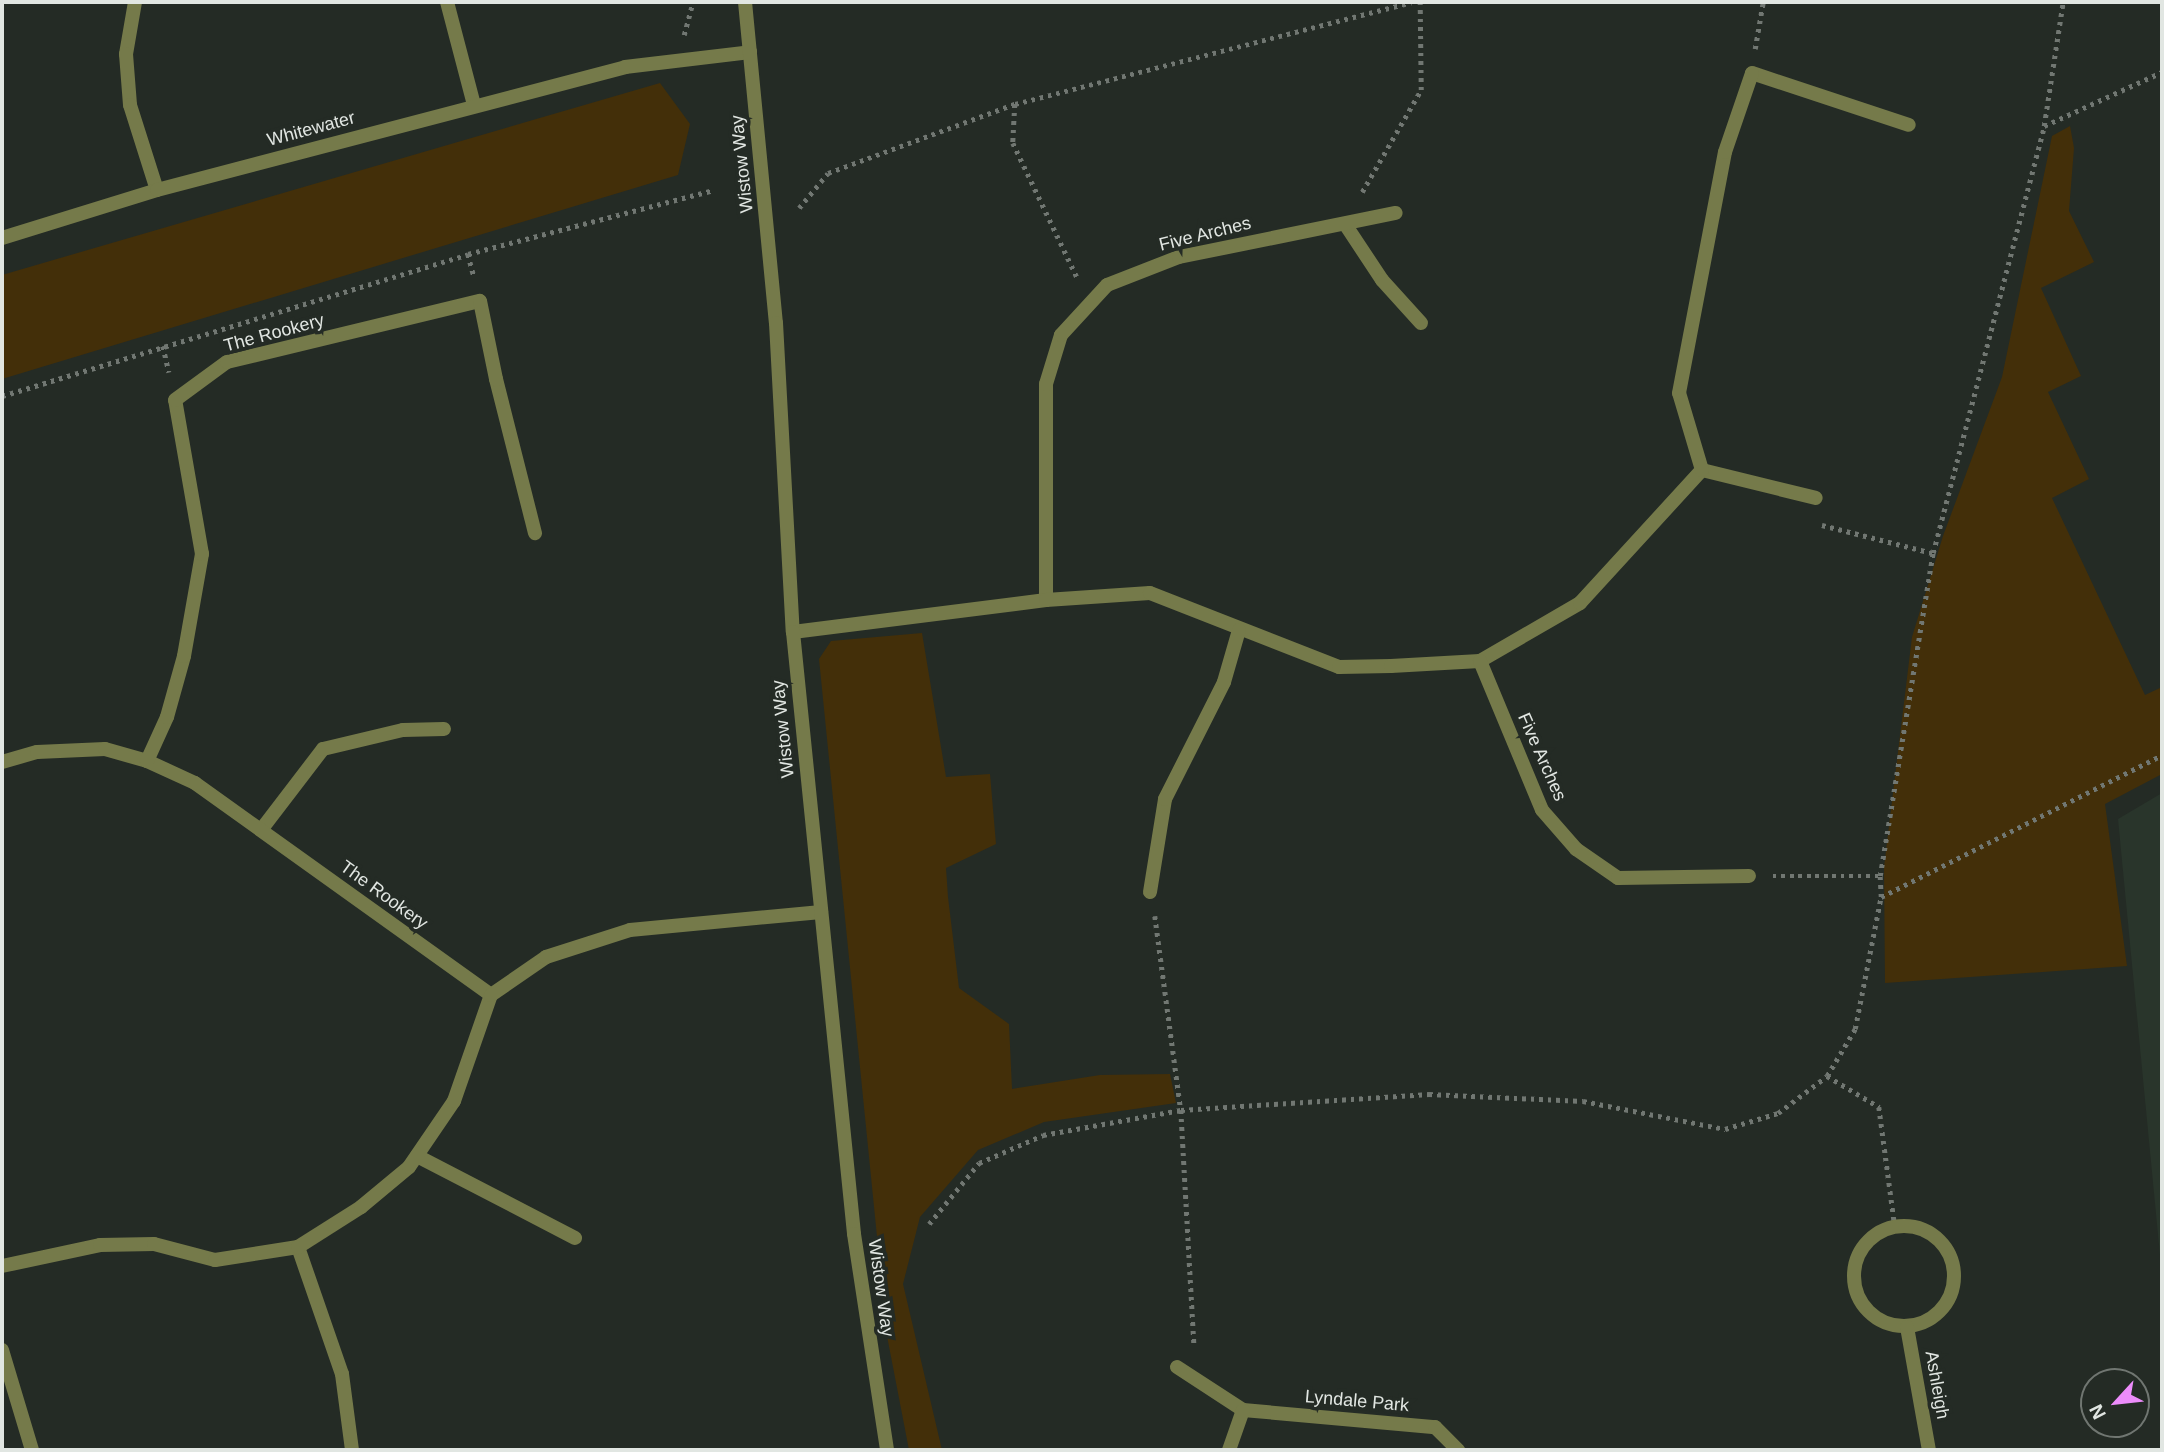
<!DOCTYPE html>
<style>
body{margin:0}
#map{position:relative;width:2164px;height:1452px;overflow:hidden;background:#242b25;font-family:Helvetica,sans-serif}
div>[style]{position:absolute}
.built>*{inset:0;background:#29352b}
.green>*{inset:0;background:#432f09}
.path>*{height:4.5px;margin-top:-2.25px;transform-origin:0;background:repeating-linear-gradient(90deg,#717772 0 3.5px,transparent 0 8.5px)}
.service>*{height:14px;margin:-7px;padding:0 7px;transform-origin:7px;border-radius:7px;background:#757a4a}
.minor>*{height:14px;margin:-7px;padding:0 7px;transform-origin:7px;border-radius:7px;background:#757a4a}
.minor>.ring{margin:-7px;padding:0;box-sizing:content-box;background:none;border:14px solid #757a4a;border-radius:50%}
.tertiary>*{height:14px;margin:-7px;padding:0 7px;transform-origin:7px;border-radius:7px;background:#757a4a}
span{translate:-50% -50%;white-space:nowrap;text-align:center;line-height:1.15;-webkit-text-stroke:7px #242b25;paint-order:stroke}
.street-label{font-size:18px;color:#e1e6e2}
.frame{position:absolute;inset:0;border:4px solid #e1e6e2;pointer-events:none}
.north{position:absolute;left:2080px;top:1368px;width:70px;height:70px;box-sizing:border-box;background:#242b25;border:2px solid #707671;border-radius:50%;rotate:243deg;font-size:19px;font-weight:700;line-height:28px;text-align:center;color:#e1e6e2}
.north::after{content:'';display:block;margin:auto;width:24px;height:32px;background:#ec8cfa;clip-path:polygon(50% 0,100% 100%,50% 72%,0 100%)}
</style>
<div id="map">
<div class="built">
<div style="clip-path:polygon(2162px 793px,2162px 1276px,2118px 819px)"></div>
</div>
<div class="green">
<div style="clip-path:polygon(660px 83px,690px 124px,678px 175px,2px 379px,2px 275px)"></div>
<div style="clip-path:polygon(2070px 126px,2074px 148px,2069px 211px,2094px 262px,2041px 288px,2081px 376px,2048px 392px,2089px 479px,2052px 498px,2145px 695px,2162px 687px,2162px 774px,2105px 804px,2127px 966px,1885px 983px,1884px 867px,1912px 637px,1943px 536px,2002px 377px,2052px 136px)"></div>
<div style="clip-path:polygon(922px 633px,946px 777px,990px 774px,996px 844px,946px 868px,948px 897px,959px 988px,1009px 1024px,1012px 1089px,1100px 1075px,1170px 1074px,1176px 1103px,1044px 1122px,978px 1150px,920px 1217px,903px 1284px,942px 1450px,909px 1450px,887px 1336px,819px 659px,831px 641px)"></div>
</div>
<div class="path">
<div style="left:684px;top:35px;width:34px;rotate:-75deg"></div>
<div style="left:1755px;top:49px;width:48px;rotate:-80.3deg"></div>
<div style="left:1015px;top:104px;width:39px;rotate:93deg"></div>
<div style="left:1013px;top:143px;width:148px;rotate:64.5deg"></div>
<div style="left:2044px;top:126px;width:130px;rotate:-24.6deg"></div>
<div style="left:1362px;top:192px;width:118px;rotate:-60deg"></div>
<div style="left:1421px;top:90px;width:88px;rotate:-90.7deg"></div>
<div style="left:799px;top:208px;width:45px;rotate:-50.4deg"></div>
<div style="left:828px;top:173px;width:199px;rotate:-20.3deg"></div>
<div style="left:1015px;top:104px;width:409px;rotate:-14.4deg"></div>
<div style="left:468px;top:254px;width:23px;rotate:75deg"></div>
<div style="left:163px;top:346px;width:27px;rotate:77deg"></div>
<div style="left:2px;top:396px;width:487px;rotate:-16.9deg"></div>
<div style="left:468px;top:254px;width:254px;rotate:-14.6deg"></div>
<div style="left:1822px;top:525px;width:114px;rotate:14.2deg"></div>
<div style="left:1773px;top:876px;width:107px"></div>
<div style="left:1881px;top:897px;width:315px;rotate:-26.8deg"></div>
<div style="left:1155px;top:916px;width:196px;rotate:82.4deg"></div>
<div style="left:1181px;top:1110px;width:236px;rotate:86.8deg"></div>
<div style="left:1827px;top:1076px;width:61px;rotate:30.8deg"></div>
<div style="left:1879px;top:1107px;width:121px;rotate:82.4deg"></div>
<div style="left:929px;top:1224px;width:79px;rotate:-50.7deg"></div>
<div style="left:979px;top:1163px;width:70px;rotate:-23.6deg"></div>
<div style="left:1043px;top:1135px;width:140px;rotate:-10.3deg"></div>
<div style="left:1181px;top:1110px;width:249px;rotate:-3.7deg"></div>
<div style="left:1429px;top:1094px;width:154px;rotate:2.6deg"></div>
<div style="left:1583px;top:1101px;width:145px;rotate:11.2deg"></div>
<div style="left:1725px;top:1129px;width:55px;rotate:-16.8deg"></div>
<div style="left:1778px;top:1113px;width:61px;rotate:-37.1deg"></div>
<div style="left:1827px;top:1076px;width:55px;rotate:-59.2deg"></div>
<div style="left:1855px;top:1029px;width:135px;rotate:-78.9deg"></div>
<div style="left:1881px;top:897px;width:21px;rotate:-93deg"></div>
<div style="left:1880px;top:876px;width:327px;rotate:-80.7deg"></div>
<div style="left:1933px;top:553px;width:441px;rotate:-75.4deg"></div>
<div style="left:2044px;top:126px;width:125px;rotate:-81.3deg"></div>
</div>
<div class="service">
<div style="left:1752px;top:73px;width:165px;rotate:18.3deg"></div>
<div style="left:1345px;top:224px;width:67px;rotate:56.5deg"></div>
<div style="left:1382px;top:280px;width:58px;rotate:47.8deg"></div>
<div style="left:496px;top:379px;width:159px;rotate:75.8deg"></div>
<div style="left:261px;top:830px;width:102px;rotate:-52.6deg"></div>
<div style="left:323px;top:749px;width:82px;rotate:-13.4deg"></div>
<div style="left:403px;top:730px;width:41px;rotate:-1.4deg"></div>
<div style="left:417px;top:1156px;width:178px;rotate:27.4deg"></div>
<div style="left:2px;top:1350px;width:104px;rotate:73.3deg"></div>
</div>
<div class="minor">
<div style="left:135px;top:2px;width:53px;rotate:99.8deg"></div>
<div style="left:126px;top:54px;width:51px;rotate:85.5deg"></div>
<div style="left:130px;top:105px;width:89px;rotate:72.4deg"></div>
<div style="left:447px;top:2px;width:106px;rotate:75.3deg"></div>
<div style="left:2px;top:238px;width:162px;rotate:-17.2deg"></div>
<div style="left:157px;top:190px;width:484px;rotate:-14.7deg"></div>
<div style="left:625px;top:67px;width:126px;rotate:-6.8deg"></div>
<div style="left:1702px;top:470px;width:117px;rotate:13.8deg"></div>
<div style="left:1046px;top:600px;width:216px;rotate:-90deg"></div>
<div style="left:1046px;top:384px;width:51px;rotate:-73deg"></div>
<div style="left:1061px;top:335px;width:68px;rotate:-47.4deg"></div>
<div style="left:1107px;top:285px;width:77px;rotate:-21.3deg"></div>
<div style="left:1179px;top:257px;width:221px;rotate:-11.5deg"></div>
<div style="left:793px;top:632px;width:255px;rotate:-7.2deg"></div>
<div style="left:1046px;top:600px;width:104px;rotate:-3.9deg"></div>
<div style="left:1150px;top:593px;width:203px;rotate:21.4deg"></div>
<div style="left:1339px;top:667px;width:52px;rotate:-1.1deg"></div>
<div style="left:1391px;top:666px;width:89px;rotate:-3.2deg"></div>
<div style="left:1480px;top:661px;width:116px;rotate:-30.1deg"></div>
<div style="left:1580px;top:603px;width:180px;rotate:-47.5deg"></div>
<div style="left:1702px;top:470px;width:80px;rotate:-106.6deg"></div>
<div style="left:1679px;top:393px;width:245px;rotate:-79.2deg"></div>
<div style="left:1725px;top:152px;width:83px;rotate:-71.1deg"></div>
<div style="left:1480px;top:661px;width:161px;rotate:67.4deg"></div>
<div style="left:1542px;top:810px;width:52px;rotate:48.9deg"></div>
<div style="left:1576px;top:849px;width:51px;rotate:34.6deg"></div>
<div style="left:1618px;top:878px;width:131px;rotate:-0.9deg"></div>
<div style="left:2px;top:762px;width:36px;rotate:-16deg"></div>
<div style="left:37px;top:752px;width:68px;rotate:-2.5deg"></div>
<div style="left:105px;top:749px;width:44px;rotate:15.9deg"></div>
<div style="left:1150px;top:892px;width:94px;rotate:-80.8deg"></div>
<div style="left:1165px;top:799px;width:131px;rotate:-63.2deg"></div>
<div style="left:1224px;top:682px;width:54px;rotate:-73.9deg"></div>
<div style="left:491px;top:995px;width:364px;rotate:-144.4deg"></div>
<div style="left:195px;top:783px;width:53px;rotate:-155.4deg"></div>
<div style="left:147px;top:761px;width:48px;rotate:-65.6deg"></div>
<div style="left:167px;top:717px;width:63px;rotate:-74.4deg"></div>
<div style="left:184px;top:656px;width:104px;rotate:-80deg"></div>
<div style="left:202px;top:554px;width:156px;rotate:-99.9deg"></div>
<div style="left:175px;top:400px;width:64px;rotate:-36.2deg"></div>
<div style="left:227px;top:362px;width:260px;rotate:-13.6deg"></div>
<div style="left:480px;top:301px;width:80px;rotate:78.4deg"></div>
<div class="ring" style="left:1854px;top:1226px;width:86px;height:86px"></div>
<div style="left:298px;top:1247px;width:134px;rotate:70.9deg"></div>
<div style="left:342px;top:1374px;width:77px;rotate:82.5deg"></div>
<div style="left:2px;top:1266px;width:100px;rotate:-12.1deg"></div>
<div style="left:100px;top:1245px;width:54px;rotate:-1.1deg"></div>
<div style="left:154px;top:1244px;width:63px;rotate:14.7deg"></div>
<div style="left:215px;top:1260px;width:84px;rotate:-8.9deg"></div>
<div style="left:298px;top:1247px;width:75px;rotate:-32.4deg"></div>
<div style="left:361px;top:1207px;width:62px;rotate:-39.8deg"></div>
<div style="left:409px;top:1167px;width:80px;rotate:-55.7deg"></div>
<div style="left:454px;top:1101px;width:112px;rotate:-70.8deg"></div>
<div style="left:491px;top:995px;width:67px;rotate:-34.6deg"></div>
<div style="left:546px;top:957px;width:88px;rotate:-17.8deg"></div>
<div style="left:630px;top:930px;width:192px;rotate:-5.4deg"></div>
<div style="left:1907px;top:1327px;width:125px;rotate:79.9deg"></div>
<div style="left:1177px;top:1367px;width:79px;rotate:33.1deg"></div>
<div style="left:1243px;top:1410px;width:193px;rotate:5.1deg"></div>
<div style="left:1435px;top:1427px;width:33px;rotate:45deg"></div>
<div style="left:1229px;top:1450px;width:42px;rotate:-70.7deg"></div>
</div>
<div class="tertiary">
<div style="left:745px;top:2px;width:322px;rotate:84.5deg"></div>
<div style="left:776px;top:323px;width:309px;rotate:86.9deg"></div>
<div style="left:793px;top:632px;width:605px;rotate:84.21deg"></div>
<div style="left:854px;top:1234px;width:219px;rotate:81.3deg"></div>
</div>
<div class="street-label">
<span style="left:311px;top:129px;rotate:-15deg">Whitewater</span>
<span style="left:742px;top:164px;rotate:-96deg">Wistow Way</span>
<span style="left:1205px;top:234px;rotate:-14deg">Five Arches</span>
<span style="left:274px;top:333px;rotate:-15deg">The Rookery</span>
<span style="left:783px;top:729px;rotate:-96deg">Wistow Way</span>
<span style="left:1542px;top:757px;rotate:66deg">Five Arches</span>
<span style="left:384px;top:895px;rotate:36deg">The Rookery</span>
<span style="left:881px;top:1288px;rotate:82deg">Wistow Way</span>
<span style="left:1937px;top:1385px;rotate:80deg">Ashleigh</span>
<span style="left:1357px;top:1401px;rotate:5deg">Lyndale Park</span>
</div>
<div class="frame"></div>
<div class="north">N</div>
</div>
